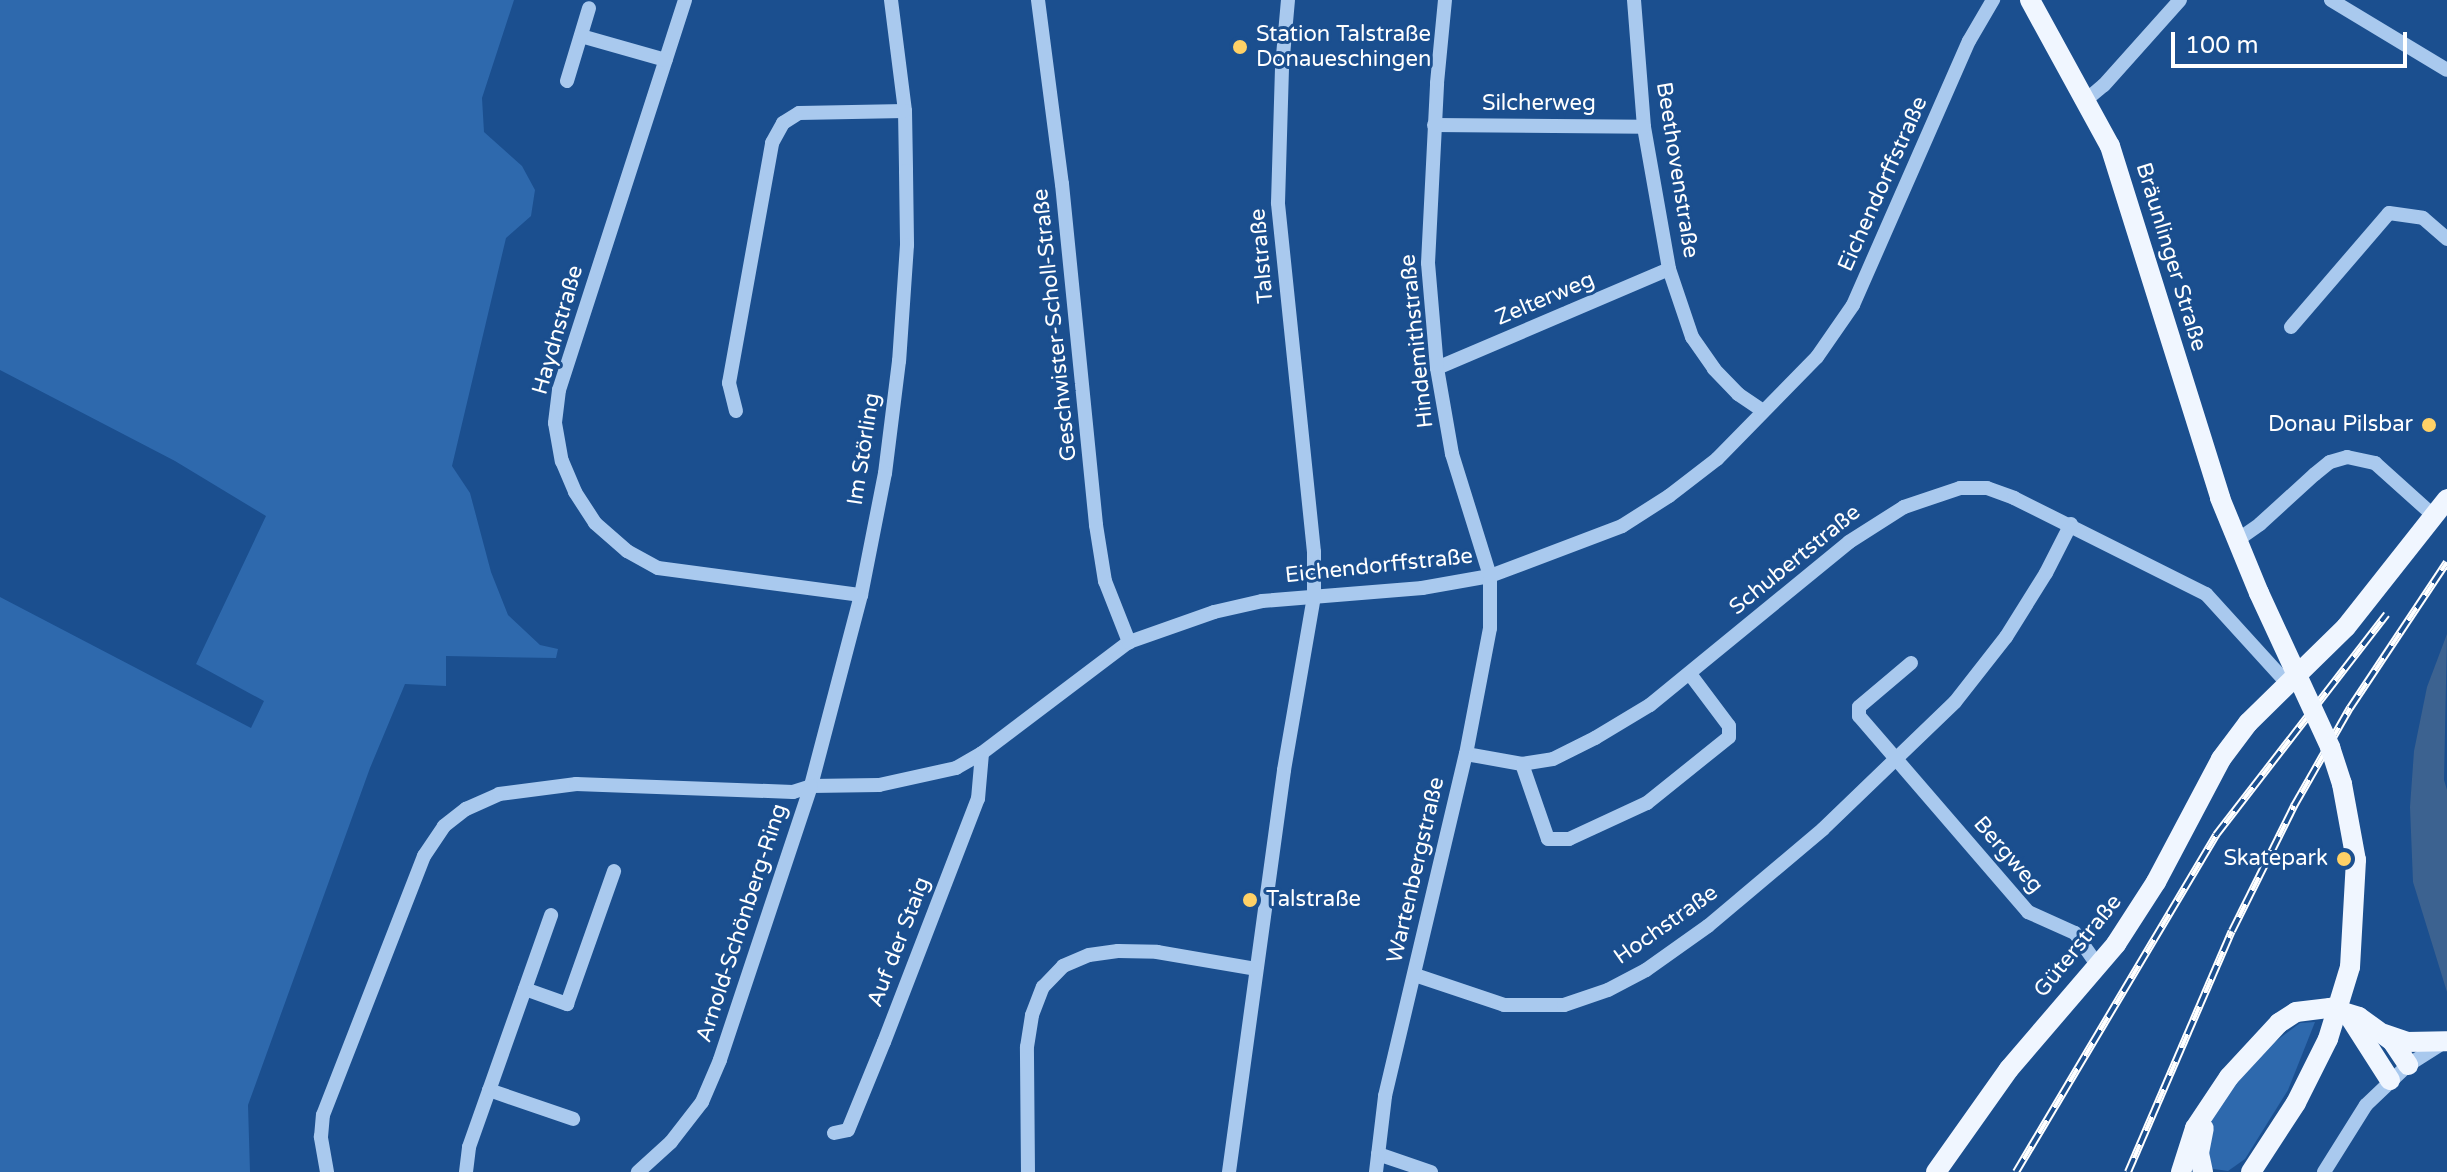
<!DOCTYPE html>
<meta charset="utf-8">
<style>
body{margin:0}
#map{position:relative;width:2447px;height:1172px;overflow:hidden;background:#1b4f8f;font-family:"Varela Round",sans-serif}
div>[style]{position:absolute}
.green>*{inset:0;background:#2e69ad}
.water>*{inset:0;background:#3c6290}
.minor>*{height:14px;margin:-7px;padding:0 7px;transform-origin:7px;border-radius:7px;background:#a9c9ee}
.major>*{height:20px;margin:-10px;padding:0 10px;transform-origin:10px;border-radius:10px;background:#f0f6ff}
.rail>*{height:8px;margin-top:-4px;transform-origin:0;background:repeating-linear-gradient(90deg,#1b4f8f 0 15px,#fff 0 30px);box-sizing:border-box;border-block:2px solid #fff}
.major-bridge>*{height:20px;margin:-10px;padding:0 10px;transform-origin:10px;border-radius:10px;background:#f0f6ff}
.dots>*{width:22px;height:22px;translate:-50% -50%;box-sizing:border-box;border:4px solid #1b4f8f;border-radius:50%}
span{translate:-50% -50%;white-space:nowrap;text-align:center;line-height:1.15;-webkit-text-stroke:6px #1b4f8f;paint-order:stroke}
.poi-label{font-size:22px;color:#fff}
.left{translate:0 -50%;text-align:left}
.right{translate:-100% -50%;text-align:right}
.street-label{font-size:22px;color:#fff}
.scale{position:absolute;left:2171px;top:32px;width:236px;height:36px;box-sizing:border-box;border:4px solid #fff;border-top:0;padding-left:10px;font-size:24px;line-height:28px;white-space:nowrap;color:#fff;-webkit-text-stroke:6px #1b4f8f;paint-order:stroke}
</style>
<div id="map">
<div class="green">
<div style="clip-path:polygon(0 0,514px 0,482px 98px,484px 132px,522px 166px,535px 190px,531px 216px,506px 238px,452px 466px,470px 493px,491px 572px,508px 615px,540px 645px,558px 649px,556px 658px,446px 656px,446px 686px,405px 684px,370px 768px,248px 1105px,250px 1172px,0 1172px,0 597px,251px 728px,264px 701px,196px 664px,266px 516px,175px 461px,0 370px)"></div>
<div style="clip-path:polygon(2315px 1022px,2288px 1090px,2245px 1159px,2228px 1171px,2207px 1168px,2204px 1152px,2212px 1120px,2235px 1083px,2268px 1047px,2300px 1023px)"></div>
</div>
<div class="water">
<div style="clip-path:polygon(2447px 634px,2444px 780px,2447px 790px,2447px 992px,2413px 882px,2410px 807px,2414px 751px,2427px 687px)"></div>
</div>
<div class="minor">
<div style="left:685px;top:0;width:410px;rotate:107.9deg"></div>
<div style="left:559px;top:390px;width:33px;rotate:97deg"></div>
<div style="left:555px;top:423px;width:39px;rotate:80deg"></div>
<div style="left:562px;top:461px;width:34px;rotate:67deg"></div>
<div style="left:575px;top:492px;width:37px;rotate:57deg"></div>
<div style="left:595px;top:523px;width:43px;rotate:41.2deg"></div>
<div style="left:627px;top:551px;width:35px;rotate:29deg"></div>
<div style="left:658px;top:568px;width:205px;rotate:7.6deg"></div>
<div style="left:891px;top:0;width:112px;rotate:82.8deg"></div>
<div style="left:905px;top:111px;width:60px;rotate:89deg"></div>
<div style="left:906px;top:171px;width:74px;rotate:89.2deg"></div>
<div style="left:907px;top:245px;width:116px;rotate:93.9deg"></div>
<div style="left:899px;top:361px;width:113px;rotate:97.1deg"></div>
<div style="left:885px;top:473px;width:124px;rotate:101.1deg"></div>
<div style="left:861px;top:595px;width:197px;rotate:104.7deg"></div>
<div style="left:811px;top:786px;width:68px;rotate:-0.8deg"></div>
<div style="left:879px;top:785px;width:79px;rotate:-12.4deg"></div>
<div style="left:956px;top:768px;width:30px;rotate:-30deg"></div>
<div style="left:982px;top:753px;width:184px;rotate:-37.1deg"></div>
<div style="left:1129px;top:642px;width:90px;rotate:-19.4deg"></div>
<div style="left:1214px;top:612px;width:49px;rotate:-12.9deg"></div>
<div style="left:1262px;top:601px;width:161px;rotate:-4.6deg"></div>
<div style="left:1422px;top:588px;width:69px;rotate:-10deg"></div>
<div style="left:1490px;top:576px;width:141px;rotate:-20.7deg"></div>
<div style="left:1622px;top:526px;width:56px;rotate:-32.6deg"></div>
<div style="left:1669px;top:496px;width:61px;rotate:-37.6deg"></div>
<div style="left:1717px;top:459px;width:143px;rotate:-45.6deg"></div>
<div style="left:1817px;top:357px;width:63px;rotate:-55.3deg"></div>
<div style="left:1853px;top:305px;width:288px;rotate:-66.3deg"></div>
<div style="left:1969px;top:41px;width:48px;rotate:-59.7deg"></div>
<div style="left:1038px;top:0;width:186px;rotate:82.6deg"></div>
<div style="left:1062px;top:184px;width:343px;rotate:84.3deg"></div>
<div style="left:1096px;top:525px;width:57px;rotate:80.9deg"></div>
<div style="left:1105px;top:581px;width:66px;rotate:68.5deg"></div>
<div style="left:1634px;top:0;width:127px;rotate:85.5deg"></div>
<div style="left:1644px;top:127px;width:144px;rotate:80deg"></div>
<div style="left:1669px;top:269px;width:72px;rotate:71.3deg"></div>
<div style="left:1692px;top:337px;width:39px;rotate:55deg"></div>
<div style="left:1714px;top:369px;width:35px;rotate:46deg"></div>
<div style="left:1738px;top:394px;width:29px;rotate:34deg"></div>
<div style="left:2331px;top:0;width:135px;rotate:31.1deg"></div>
<div style="left:581px;top:36px;width:88px;rotate:15.8deg"></div>
<div style="left:567px;top:81px;width:76px;rotate:-73.2deg"></div>
<div style="left:2086px;top:100px;width:23px;rotate:-40deg"></div>
<div style="left:2104px;top:85px;width:114px;rotate:-48.2deg"></div>
<div style="left:1434px;top:125px;width:210px;rotate:0.5deg"></div>
<div style="left:2291px;top:327px;width:150px;rotate:-49.3deg"></div>
<div style="left:2389px;top:213px;width:34px;rotate:8deg"></div>
<div style="left:2423px;top:218px;width:32px;rotate:41deg"></div>
<div style="left:1437px;top:368px;width:252px;rotate:-23.1deg"></div>
<div style="left:736px;top:411px;width:29px;rotate:-104deg"></div>
<div style="left:729px;top:383px;width:244px;rotate:-79.8deg"></div>
<div style="left:772px;top:143px;width:23px;rotate:-61deg"></div>
<div style="left:783px;top:123px;width:19px;rotate:-32deg"></div>
<div style="left:799px;top:113px;width:106px;rotate:-1.1deg"></div>
<div style="left:2236px;top:541px;width:29px;rotate:-35deg"></div>
<div style="left:2260px;top:524px;width:74px;rotate:-42.3deg"></div>
<div style="left:2315px;top:474px;width:19px;rotate:-39deg"></div>
<div style="left:2330px;top:462px;width:18px;rotate:-16deg"></div>
<div style="left:2347px;top:457px;width:29px;rotate:12deg"></div>
<div style="left:2375px;top:463px;width:78px;rotate:41.9deg"></div>
<div style="left:1911px;top:663px;width:68px;rotate:139.8deg"></div>
<div style="left:1859px;top:707px;width:9px;rotate:90deg"></div>
<div style="left:1859px;top:716px;width:259px;rotate:49.2deg"></div>
<div style="left:2028px;top:912px;width:51px;rotate:24.1deg"></div>
<div style="left:2075px;top:933px;width:38px;rotate:55deg"></div>
<div style="left:1466px;top:754px;width:57px;rotate:10.1deg"></div>
<div style="left:1522px;top:764px;width:31px;rotate:-9deg"></div>
<div style="left:1553px;top:759px;width:47px;rotate:-26.6deg"></div>
<div style="left:1595px;top:738px;width:64px;rotate:-31deg"></div>
<div style="left:1650px;top:705px;width:257px;rotate:-39.3deg"></div>
<div style="left:1849px;top:542px;width:65px;rotate:-32.5deg"></div>
<div style="left:1904px;top:507px;width:59px;rotate:-18.7deg"></div>
<div style="left:1960px;top:488px;width:27px"></div>
<div style="left:1987px;top:488px;width:29px;rotate:20deg"></div>
<div style="left:2014px;top:498px;width:215px;rotate:26.6deg"></div>
<div style="left:2206px;top:594px;width:119px;rotate:47.7deg"></div>
<div style="left:1522px;top:764px;width:79px;rotate:70.9deg"></div>
<div style="left:1548px;top:839px;width:21px"></div>
<div style="left:1569px;top:839px;width:86px;rotate:-24.8deg"></div>
<div style="left:1647px;top:803px;width:105px;rotate:-38.8deg"></div>
<div style="left:1729px;top:737px;width:11px;rotate:-90deg"></div>
<div style="left:1729px;top:726px;width:65px;rotate:-126.9deg"></div>
<div style="left:1415px;top:975px;width:94px;rotate:18.6deg"></div>
<div style="left:1504px;top:1005px;width:60px"></div>
<div style="left:1564px;top:1005px;width:46px;rotate:-18.8deg"></div>
<div style="left:1608px;top:990px;width:43px;rotate:-27.8deg"></div>
<div style="left:1646px;top:970px;width:76px;rotate:-35.4deg"></div>
<div style="left:1708px;top:926px;width:150px;rotate:-40.1deg"></div>
<div style="left:1823px;top:829px;width:183px;rotate:-43.9deg"></div>
<div style="left:1955px;top:702px;width:83px;rotate:-51.9deg"></div>
<div style="left:2006px;top:637px;width:75px;rotate:-58deg"></div>
<div style="left:2046px;top:573px;width:55px;rotate:-63deg"></div>
<div style="left:525px;top:989px;width:45px;rotate:19.7deg"></div>
<div style="left:567px;top:1004px;width:141px;rotate:-70.5deg"></div>
<div style="left:489px;top:1090px;width:89px;rotate:19deg"></div>
<div style="left:834px;top:1133px;width:14px;rotate:-12deg"></div>
<div style="left:848px;top:1130px;width:95px;rotate:-67.8deg"></div>
<div style="left:884px;top:1042px;width:261px;rotate:-68.9deg"></div>
<div style="left:978px;top:799px;width:46px;rotate:-85deg"></div>
<div style="left:1378px;top:1154px;width:56px;rotate:18.8deg"></div>
<div style="left:327px;top:1172px;width:36px;rotate:-100deg"></div>
<div style="left:321px;top:1137px;width:22px;rotate:-85deg"></div>
<div style="left:323px;top:1115px;width:278px;rotate:-68.7deg"></div>
<div style="left:424px;top:856px;width:36px;rotate:-56deg"></div>
<div style="left:444px;top:826px;width:28px;rotate:-38deg"></div>
<div style="left:466px;top:809px;width:36px;rotate:-24deg"></div>
<div style="left:499px;top:794px;width:78px;rotate:-7.4deg"></div>
<div style="left:576px;top:784px;width:217px;rotate:2.1deg"></div>
<div style="left:793px;top:792px;width:19px;rotate:-18deg"></div>
<div style="left:811px;top:786px;width:289px;rotate:108.4deg"></div>
<div style="left:720px;top:1060px;width:46px;rotate:113.2deg"></div>
<div style="left:702px;top:1102px;width:51px;rotate:127.8deg"></div>
<div style="left:671px;top:1142px;width:45px;rotate:137.7deg"></div>
<div style="left:466px;top:1172px;width:25px;rotate:-83deg"></div>
<div style="left:469px;top:1147px;width:246px;rotate:-70.5deg"></div>
<div style="left:1028px;top:1172px;width:125px;rotate:-90.5deg"></div>
<div style="left:1027px;top:1047px;width:32px;rotate:-81deg"></div>
<div style="left:1032px;top:1015px;width:30px;rotate:-69deg"></div>
<div style="left:1043px;top:987px;width:29px;rotate:-46deg"></div>
<div style="left:1063px;top:966px;width:28px;rotate:-23deg"></div>
<div style="left:1089px;top:955px;width:29px;rotate:-8deg"></div>
<div style="left:1118px;top:951px;width:39px;rotate:1deg"></div>
<div style="left:1157px;top:952px;width:100px;rotate:9.7deg"></div>
<div style="left:1229px;top:1172px;width:406px;rotate:-82.2deg"></div>
<div style="left:1284px;top:770px;width:176px;rotate:-80.2deg"></div>
<div style="left:1314px;top:597px;width:45px;rotate:-90deg"></div>
<div style="left:1314px;top:552px;width:351px;rotate:-95.9deg"></div>
<div style="left:1278px;top:203px;width:136px;rotate:-88.3deg"></div>
<div style="left:1282px;top:67px;width:67px;rotate:-84.9deg"></div>
<div style="left:1376px;top:1172px;width:77px;rotate:-83.2deg"></div>
<div style="left:1385px;top:1096px;width:351px;rotate:-76.7deg"></div>
<div style="left:1466px;top:754px;width:128px;rotate:-79.2deg"></div>
<div style="left:1490px;top:628px;width:52px;rotate:-90deg"></div>
<div style="left:1490px;top:576px;width:128px;rotate:-107.3deg"></div>
<div style="left:1452px;top:454px;width:87px;rotate:-99.9deg"></div>
<div style="left:1437px;top:368px;width:105px;rotate:-94.9deg"></div>
<div style="left:1428px;top:263px;width:180px;rotate:-87.1deg"></div>
<div style="left:1437px;top:83px;width:83px;rotate:-84.5deg"></div>
<div style="left:2324px;top:1172px;width:79px;rotate:-57.9deg"></div>
<div style="left:2366px;top:1105px;width:58px;rotate:-43.6deg"></div>
<div style="left:2408px;top:1065px;width:41px;rotate:-32.2deg"></div>
</div>
<div class="major">
<div style="left:2030px;top:0;width:166px;rotate:61.3deg"></div>
<div style="left:2110px;top:146px;width:369px;rotate:72.6deg"></div>
<div style="left:2220px;top:498px;width:103px;rotate:67.7deg"></div>
<div style="left:2349px;top:1016px;width:76px;rotate:57.4deg"></div>
<div style="left:2384px;top:1034px;width:24px;rotate:19deg"></div>
<div style="left:2407px;top:1042px;width:39px;rotate:-1deg"></div>
<div style="left:1936px;top:1172px;width:126px;rotate:-54.7deg"></div>
<div style="left:2009px;top:1069px;width:165px;rotate:-49.4deg"></div>
<div style="left:2116px;top:944px;width:74px;rotate:-57.2deg"></div>
<div style="left:2156px;top:882px;width:139px;rotate:-62.1deg"></div>
<div style="left:2221px;top:759px;width:45px;rotate:-53.1deg"></div>
<div style="left:2248px;top:723px;width:137px;rotate:-44.4deg"></div>
<div style="left:2346px;top:627px;width:163px;rotate:-51.7deg"></div>
<div style="left:2181px;top:1172px;width:46px;rotate:-72.3deg"></div>
<div style="left:2195px;top:1128px;width:61px;rotate:-56.3deg"></div>
<div style="left:2229px;top:1077px;width:74px;rotate:-47.2deg"></div>
<div style="left:2279px;top:1023px;width:20px;rotate:-33deg"></div>
<div style="left:2296px;top:1012px;width:34px;rotate:-7deg"></div>
<div style="left:2330px;top:1008px;width:30px;rotate:17deg"></div>
<div style="left:2359px;top:1017px;width:41px;rotate:36deg"></div>
<div style="left:2392px;top:1041px;width:29px;rotate:56deg"></div>
<div style="left:2203px;top:1172px;width:19px;rotate:-102deg"></div>
<div style="left:2199px;top:1153px;width:25px;rotate:-79deg"></div>
<div style="left:2251px;top:1172px;width:82px;rotate:-56.9deg"></div>
</div>
<div class="rail">
<div style="left:2016px;top:1172px;width:392px;rotate:-59.3deg"></div>
<div style="left:2216px;top:835px;width:279px;rotate:-52.3deg"></div>
<div style="left:2128px;top:1172px;width:262px;rotate:-66.7deg"></div>
<div style="left:2232px;top:931px;width:140px;rotate:-63.6deg"></div>
<div style="left:2294px;top:806px;width:113px;rotate:-60.3deg"></div>
<div style="left:2350px;top:708px;width:175px;rotate:-56.4deg"></div>
</div>
<div class="major-bridge">
<div style="left:2259px;top:593px;width:170px;rotate:65.2deg"></div>
<div style="left:2330px;top:747px;width:39px;rotate:72deg"></div>
<div style="left:2342px;top:784px;width:77px;rotate:79.6deg"></div>
<div style="left:2356px;top:860px;width:107px;rotate:93.2deg"></div>
<div style="left:2350px;top:967px;width:75px;rotate:107deg"></div>
<div style="left:2328px;top:1039px;width:72px;rotate:116.6deg"></div>
</div>
<div class="dots">
<div style="left:1240px;top:47px;background:#ffd166"></div>
<div style="left:2429px;top:425px;background:#ffd166"></div>
<div style="left:2344px;top:859px;background:#ffd166"></div>
<div style="left:1250px;top:900px;background:#ffd166"></div>
</div>
<div class="poi-label">
<span class="left" style="left:1256px;top:47px">Station Talstraße<br>Donaueschingen</span>
<span class="right" style="left:2413px;top:425px">Donau Pilsbar</span>
<span class="right" style="left:2328px;top:859px">Skatepark</span>
<span class="left" style="left:1266px;top:900px">Talstraße</span>
</div>
<div class="street-label">
<span style="left:1539px;top:104px">Silcherweg</span>
<span style="left:1677px;top:170px;rotate:81deg">Beethovenstraße</span>
<span style="left:1883px;top:184px;rotate:-66deg">Eichendorffstraße</span>
<span style="left:1262px;top:256px;rotate:-95deg">Talstraße</span>
<span style="left:2171px;top:257px;rotate:73deg">Bräunlinger Straße</span>
<span style="left:1545px;top:299px;rotate:-23deg">Zelterweg</span>
<span style="left:1055px;top:325px;rotate:-96deg">Geschwister-Scholl-Straße</span>
<span style="left:558px;top:330px;rotate:-74deg">Haydnstraße</span>
<span style="left:1417px;top:341px;rotate:-96deg">Hindemithstraße</span>
<span style="left:864px;top:449px;rotate:-81deg">Im Störling</span>
<span style="left:1795px;top:560px;rotate:-39deg">Schubertstraße</span>
<span style="left:1379px;top:566px;rotate:-6deg">Eichendorffstraße</span>
<span style="left:2008px;top:855px;rotate:49deg">Bergweg</span>
<span style="left:1416px;top:870px;rotate:-77deg">Wartenbergstraße</span>
<span style="left:742px;top:923px;rotate:-72deg">Arnold-Schönberg-Ring</span>
<span style="left:1666px;top:925px;rotate:-35deg">Hochstraße</span>
<span style="left:899px;top:942px;rotate:-69deg">Auf der Staig</span>
<span style="left:2078px;top:946px;rotate:-51deg">Güterstraße</span>
</div>
<div class="scale">100 m</div>
</div>
